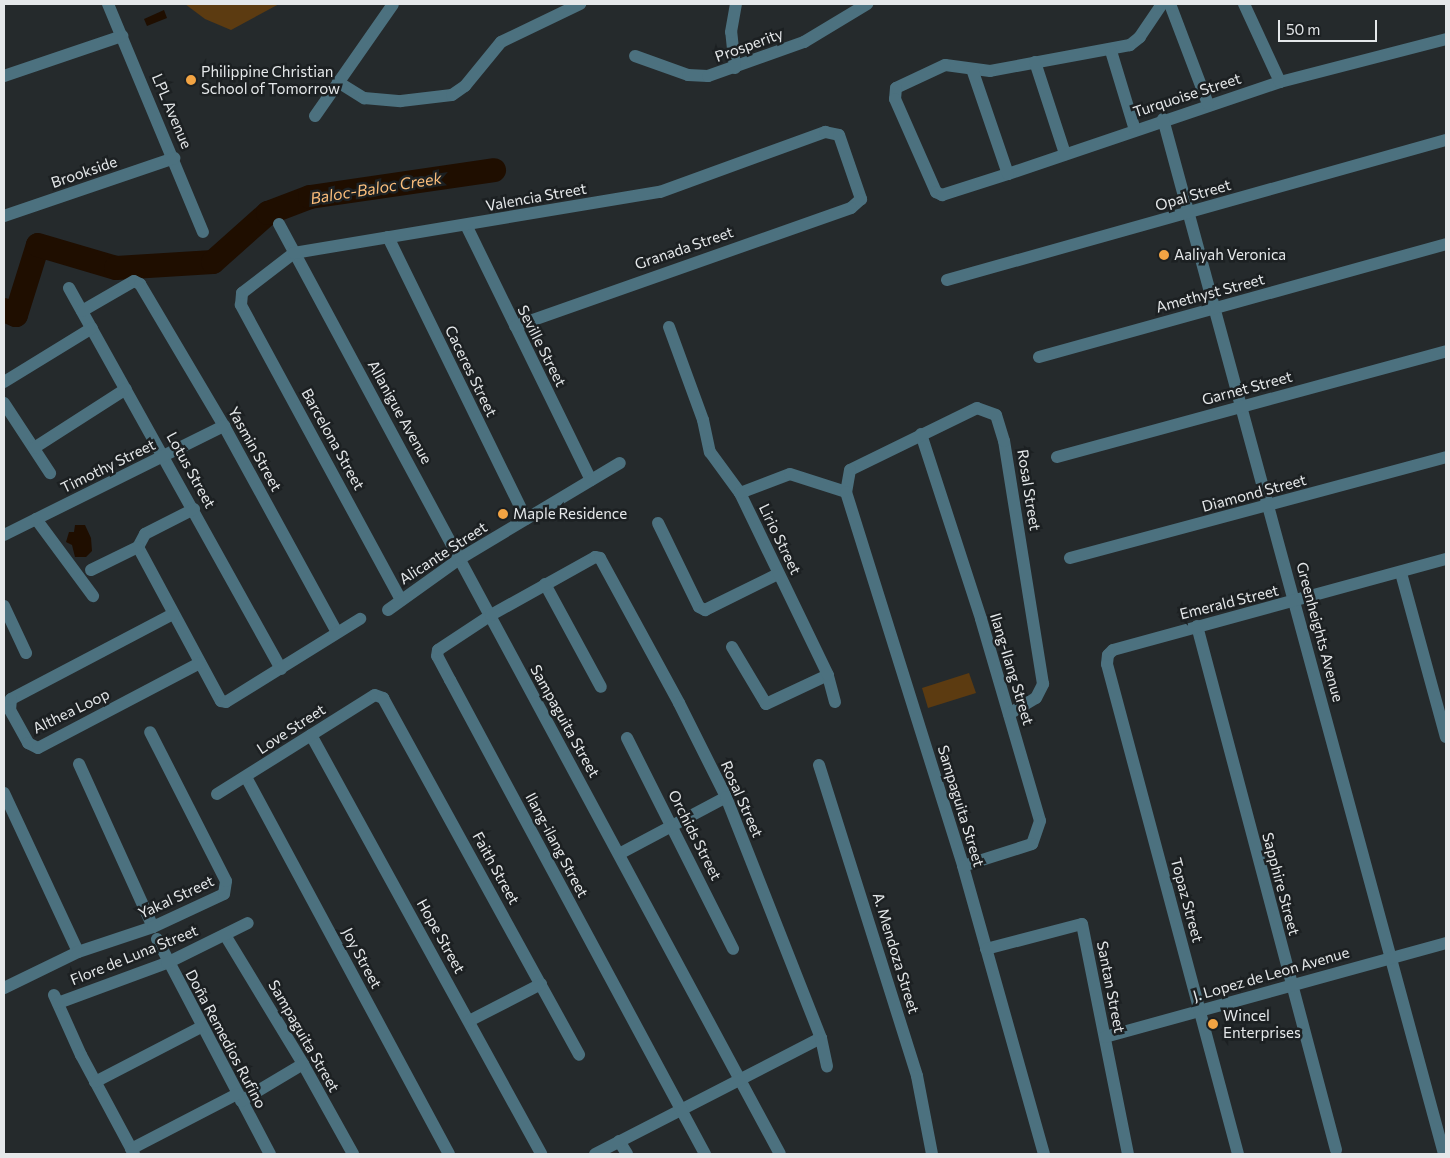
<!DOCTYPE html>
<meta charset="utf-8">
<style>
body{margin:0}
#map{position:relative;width:1450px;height:1158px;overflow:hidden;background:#252a2c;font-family:Commissioner,sans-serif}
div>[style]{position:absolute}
.green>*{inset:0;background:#5c3b11}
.water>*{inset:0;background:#1f0e00}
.river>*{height:24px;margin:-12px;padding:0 12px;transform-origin:12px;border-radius:12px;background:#1f0e00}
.street>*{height:12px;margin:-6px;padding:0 6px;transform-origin:6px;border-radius:6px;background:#4c717f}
.dots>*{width:14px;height:14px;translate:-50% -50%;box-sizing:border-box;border:2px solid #1c2022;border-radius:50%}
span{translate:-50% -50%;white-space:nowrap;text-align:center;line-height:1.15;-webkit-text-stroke:5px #1c2022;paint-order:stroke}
.street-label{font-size:15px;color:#e5e8ea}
.poi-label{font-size:15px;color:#e5e8ea}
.left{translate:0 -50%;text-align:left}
.water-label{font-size:16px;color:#fabd7b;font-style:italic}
.frame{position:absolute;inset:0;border:5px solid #e5e8ea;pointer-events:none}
.scale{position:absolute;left:1278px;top:20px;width:99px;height:22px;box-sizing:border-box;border:2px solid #e5e8ea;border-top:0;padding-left:6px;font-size:15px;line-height:18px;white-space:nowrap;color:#e5e8ea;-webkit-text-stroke:4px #1c2022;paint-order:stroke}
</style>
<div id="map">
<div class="green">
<div style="clip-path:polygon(185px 4px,279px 4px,231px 30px,205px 19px)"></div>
<div style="clip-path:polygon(969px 673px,976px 693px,928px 708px,922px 688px)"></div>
</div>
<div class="water">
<div style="clip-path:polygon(164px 10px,167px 18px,147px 26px,144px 19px)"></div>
<div style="clip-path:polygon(75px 525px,85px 525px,91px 538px,92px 551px,86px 557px,75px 557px,72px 545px,66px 542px,69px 532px,74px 532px)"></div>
</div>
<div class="river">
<div style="left:4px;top:310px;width:13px;rotate:23deg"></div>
<div style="left:16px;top:315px;width:73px;rotate:-72.6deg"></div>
<div style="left:38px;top:245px;width:81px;rotate:16.4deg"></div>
<div style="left:116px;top:268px;width:97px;rotate:-3.5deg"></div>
<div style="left:213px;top:262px;width:74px;rotate:-41.7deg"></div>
<div style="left:268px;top:213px;width:45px;rotate:-20.9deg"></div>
<div style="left:310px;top:197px;width:186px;rotate:-8.3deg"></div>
</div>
<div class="street">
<div style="left:108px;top:4px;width:247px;rotate:67.4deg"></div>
<div style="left:1162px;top:4px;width:40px;rotate:124deg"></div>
<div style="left:1140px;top:37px;width:13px;rotate:141deg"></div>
<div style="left:1130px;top:45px;width:142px;rotate:169.5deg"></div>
<div style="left:990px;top:71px;width:45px;rotate:-172.4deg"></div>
<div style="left:945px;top:65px;width:54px;rotate:154.9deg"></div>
<div style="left:896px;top:88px;width:11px;rotate:95deg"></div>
<div style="left:895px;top:99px;width:102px;rotate:66.2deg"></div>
<div style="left:936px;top:192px;width:7px;rotate:27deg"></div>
<div style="left:942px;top:195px;width:69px;rotate:-17.7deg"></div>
<div style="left:1008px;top:174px;width:287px;rotate:-18.7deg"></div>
<div style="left:1280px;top:82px;width:171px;rotate:-14.5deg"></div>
<div style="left:1170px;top:4px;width:107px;rotate:69.2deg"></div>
<div style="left:1244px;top:4px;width:86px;rotate:65.2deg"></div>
<div style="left:1111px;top:51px;width:83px;rotate:73.1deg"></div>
<div style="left:635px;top:56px;width:56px;rotate:19.7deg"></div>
<div style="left:688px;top:75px;width:20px;rotate:3deg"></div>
<div style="left:708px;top:76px;width:102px;rotate:-19.5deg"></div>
<div style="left:804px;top:42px;width:74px;rotate:-31.1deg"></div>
<div style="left:1035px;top:62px;width:97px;rotate:71.9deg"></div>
<div style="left:735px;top:68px;width:36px;rotate:-96deg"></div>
<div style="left:731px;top:32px;width:28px;rotate:-80deg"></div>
<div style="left:972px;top:69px;width:111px;rotate:71.1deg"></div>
<div style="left:4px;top:76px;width:125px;rotate:-18.7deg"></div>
<div style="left:338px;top:82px;width:31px;rotate:32deg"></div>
<div style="left:364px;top:98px;width:37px;rotate:5deg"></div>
<div style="left:401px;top:101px;width:51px;rotate:-6.7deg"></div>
<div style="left:452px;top:95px;width:16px;rotate:-35deg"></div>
<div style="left:465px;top:86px;width:57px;rotate:-50.7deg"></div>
<div style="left:501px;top:42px;width:88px;rotate:-25.7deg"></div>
<div style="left:315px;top:116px;width:136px;rotate:-55.1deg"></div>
<div style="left:1163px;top:119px;width:1072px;rotate:74.81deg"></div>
<div style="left:4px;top:216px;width:180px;rotate:-18.8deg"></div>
<div style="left:279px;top:224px;width:1056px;rotate:61.69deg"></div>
<div style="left:466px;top:225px;width:284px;rotate:63.9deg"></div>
<div style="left:388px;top:237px;width:314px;rotate:63.9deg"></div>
<div style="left:947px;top:280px;width:518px;rotate:-15.67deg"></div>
<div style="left:69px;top:288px;width:436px;rotate:60.9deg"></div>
<div style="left:82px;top:311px;width:60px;rotate:-30deg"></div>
<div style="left:134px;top:281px;width:7px;rotate:27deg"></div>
<div style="left:140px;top:284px;width:165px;rotate:59.4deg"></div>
<div style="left:224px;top:426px;width:235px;rotate:61.3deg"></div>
<div style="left:669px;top:327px;width:99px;rotate:69.9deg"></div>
<div style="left:703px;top:420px;width:33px;rotate:78deg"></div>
<div style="left:710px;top:452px;width:51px;rotate:53.8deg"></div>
<div style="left:1039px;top:357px;width:422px;rotate:-15.5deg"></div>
<div style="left:4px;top:382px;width:103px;rotate:-31.5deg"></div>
<div style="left:4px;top:403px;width:84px;rotate:56.7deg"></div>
<div style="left:921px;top:434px;width:194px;rotate:72deg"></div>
<div style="left:981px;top:619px;width:210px;rotate:73.7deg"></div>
<div style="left:1040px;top:821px;width:24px;rotate:109deg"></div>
<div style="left:1032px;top:844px;width:72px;rotate:162.3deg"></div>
<div style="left:34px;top:448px;width:109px;rotate:-32.7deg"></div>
<div style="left:1057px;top:457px;width:403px;rotate:-15.2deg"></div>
<div style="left:194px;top:509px;width:55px;rotate:153deg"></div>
<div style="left:145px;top:534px;width:15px;rotate:118deg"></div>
<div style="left:138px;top:547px;width:175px;rotate:61.7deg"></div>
<div style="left:221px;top:701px;width:5px;rotate:11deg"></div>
<div style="left:226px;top:702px;width:158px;rotate:-31.8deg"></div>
<div style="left:36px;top:519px;width:96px;rotate:53.5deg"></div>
<div style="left:658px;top:523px;width:93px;rotate:64deg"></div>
<div style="left:699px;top:607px;width:7px;rotate:27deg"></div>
<div style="left:705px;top:610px;width:81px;rotate:-26.3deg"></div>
<div style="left:4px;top:535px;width:246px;rotate:-26.4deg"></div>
<div style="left:1070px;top:558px;width:389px;rotate:-15deg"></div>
<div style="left:91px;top:570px;width:52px;rotate:-26.1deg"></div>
<div style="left:1401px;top:573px;width:170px;rotate:74.7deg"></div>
<div style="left:545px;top:584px;width:117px;rotate:61.5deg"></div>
<div style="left:401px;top:600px;width:336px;rotate:-118.5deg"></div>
<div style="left:241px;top:305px;width:12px;rotate:-85deg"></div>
<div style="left:242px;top:293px;width:66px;rotate:-37.6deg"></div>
<div style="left:294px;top:253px;width:371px;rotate:-9.5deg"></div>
<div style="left:660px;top:192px;width:176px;rotate:-20deg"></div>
<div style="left:825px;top:132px;width:14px;rotate:12deg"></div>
<div style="left:839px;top:135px;width:68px;rotate:71deg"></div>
<div style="left:861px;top:199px;width:13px;rotate:138deg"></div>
<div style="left:851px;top:208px;width:356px;rotate:160.6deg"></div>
<div style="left:4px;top:606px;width:52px;rotate:64.9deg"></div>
<div style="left:388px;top:610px;width:90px;rotate:-35.5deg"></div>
<div style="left:461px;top:558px;width:185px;rotate:-30.9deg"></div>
<div style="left:173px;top:614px;width:183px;rotate:152.3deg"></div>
<div style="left:11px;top:699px;width:11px;rotate:95deg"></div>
<div style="left:10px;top:710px;width:38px;rotate:61deg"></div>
<div style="left:28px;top:743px;width:11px;rotate:27deg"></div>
<div style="left:38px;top:748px;width:183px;rotate:-27.7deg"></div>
<div style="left:1197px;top:626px;width:542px;rotate:75.14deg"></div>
<div style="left:732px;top:647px;width:66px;rotate:59.2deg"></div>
<div style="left:766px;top:704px;width:68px;rotate:-25.1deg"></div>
<div style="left:835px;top:702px;width:28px;rotate:-105deg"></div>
<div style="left:828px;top:675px;width:202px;rotate:-115.8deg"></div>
<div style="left:740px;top:493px;width:53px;rotate:-20.8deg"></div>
<div style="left:790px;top:474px;width:59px;rotate:17.8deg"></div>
<div style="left:1009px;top:714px;width:31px;rotate:-31deg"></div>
<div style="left:1036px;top:698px;width:16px;rotate:-63deg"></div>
<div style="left:1043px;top:684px;width:246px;rotate:-99.1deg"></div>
<div style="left:1004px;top:441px;width:27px;rotate:-107deg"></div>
<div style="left:996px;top:415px;width:20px;rotate:-160deg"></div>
<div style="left:977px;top:408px;width:141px;rotate:154deg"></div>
<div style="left:850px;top:470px;width:22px;rotate:100deg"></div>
<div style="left:846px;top:492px;width:392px;rotate:72.6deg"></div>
<div style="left:963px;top:866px;width:299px;rotate:74.3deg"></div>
<div style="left:311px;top:735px;width:478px;rotate:61.2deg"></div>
<div style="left:627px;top:738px;width:236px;rotate:63.3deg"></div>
<div style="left:79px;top:764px;width:179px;rotate:65.6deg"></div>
<div style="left:819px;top:765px;width:326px;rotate:72.5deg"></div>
<div style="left:917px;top:1076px;width:79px;rotate:79.1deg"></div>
<div style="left:246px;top:777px;width:428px;rotate:61.7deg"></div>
<div style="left:4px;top:793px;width:175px;rotate:65deg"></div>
<div style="left:217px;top:794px;width:186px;rotate:-32.1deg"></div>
<div style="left:375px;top:695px;width:9px;rotate:21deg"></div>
<div style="left:383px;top:698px;width:407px;rotate:61.2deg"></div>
<div style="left:619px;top:854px;width:121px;rotate:-28deg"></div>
<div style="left:225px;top:935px;width:151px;rotate:58.8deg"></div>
<div style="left:303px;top:1064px;width:103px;rotate:60.9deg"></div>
<div style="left:157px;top:939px;width:243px;rotate:62.3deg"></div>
<div style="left:986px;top:949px;width:99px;rotate:-14.6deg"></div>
<div style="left:1082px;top:924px;width:235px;rotate:78.7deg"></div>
<div style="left:4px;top:988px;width:82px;rotate:-25.9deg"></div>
<div style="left:78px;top:952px;width:79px;rotate:-18.4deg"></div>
<div style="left:153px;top:927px;width:78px;rotate:-24.9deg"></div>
<div style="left:224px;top:894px;width:13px;rotate:-81deg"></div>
<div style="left:226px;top:881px;width:167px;rotate:-117deg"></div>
<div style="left:54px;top:995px;width:66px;rotate:65.8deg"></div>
<div style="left:81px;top:1055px;width:112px;rotate:61.8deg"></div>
<div style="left:58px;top:1003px;width:116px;rotate:-20.2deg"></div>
<div style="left:167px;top:963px;width:90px;rotate:-26.3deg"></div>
<div style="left:469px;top:1021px;width:81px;rotate:-27.2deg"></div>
<div style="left:1105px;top:1037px;width:354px;rotate:-15.4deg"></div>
<div style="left:95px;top:1082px;width:119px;rotate:-27.4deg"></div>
<div style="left:241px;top:1101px;width:72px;rotate:-30.8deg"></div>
<div style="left:619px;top:1141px;width:15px;rotate:58deg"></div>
<div style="left:131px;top:1149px;width:119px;rotate:-27.4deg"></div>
<div style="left:595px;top:1154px;width:254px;rotate:-27.2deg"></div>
<div style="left:705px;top:1154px;width:538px;rotate:-118.28deg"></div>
<div style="left:450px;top:680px;width:27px;rotate:-118deg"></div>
<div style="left:437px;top:656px;width:6px;rotate:-81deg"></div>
<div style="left:438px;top:650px;width:64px;rotate:-33.4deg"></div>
<div style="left:491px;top:615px;width:119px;rotate:-29.1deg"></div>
<div style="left:595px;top:557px;width:5px;rotate:11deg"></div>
<div style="left:600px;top:558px;width:165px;rotate:61.4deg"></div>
<div style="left:679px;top:703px;width:105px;rotate:63.4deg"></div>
<div style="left:726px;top:797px;width:259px;rotate:68.5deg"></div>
<div style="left:821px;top:1038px;width:29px;rotate:78deg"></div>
<div style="left:1238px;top:1154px;width:507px;rotate:-104.97deg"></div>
<div style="left:1107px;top:664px;width:9px;rotate:-84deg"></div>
<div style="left:1108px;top:655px;width:7px;rotate:-45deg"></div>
<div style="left:1113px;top:650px;width:345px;rotate:-15.3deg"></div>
</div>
<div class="dots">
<div style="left:191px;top:80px;background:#f3a443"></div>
<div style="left:1164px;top:255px;background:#f3a443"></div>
<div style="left:503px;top:514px;background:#f3a443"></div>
<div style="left:1213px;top:1024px;background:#f3a443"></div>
</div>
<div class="street-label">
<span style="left:749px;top:45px;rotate:-20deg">Prosperity</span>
<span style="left:1187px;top:95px;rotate:-18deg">Turquoise Street</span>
<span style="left:172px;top:111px;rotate:67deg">LPL Avenue</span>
<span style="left:84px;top:172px;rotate:-19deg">Brookside</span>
<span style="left:1193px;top:195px;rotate:-16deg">Opal Street</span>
<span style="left:536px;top:197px;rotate:-10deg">Valencia Street</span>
<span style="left:684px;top:248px;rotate:-19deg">Granada Street</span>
<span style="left:1210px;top:293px;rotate:-15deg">Amethyst Street</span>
<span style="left:542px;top:346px;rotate:63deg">Seville Street</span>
<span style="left:471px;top:371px;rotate:64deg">Caceres Street</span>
<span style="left:1247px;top:388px;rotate:-15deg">Garnet Street</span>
<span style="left:400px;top:412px;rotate:61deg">Allanigue Avenue</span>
<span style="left:333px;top:439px;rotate:61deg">Barcelona Street</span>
<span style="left:255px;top:449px;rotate:61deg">Yasmin Street</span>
<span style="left:108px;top:466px;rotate:-26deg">Timothy Street</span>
<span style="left:191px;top:470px;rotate:61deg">Lotus Street</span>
<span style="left:1029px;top:490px;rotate:81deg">Rosal Street</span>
<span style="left:1254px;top:493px;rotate:-15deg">Diamond Street</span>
<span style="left:780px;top:539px;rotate:64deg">Lirio Street</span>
<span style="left:443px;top:553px;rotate:-33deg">Alicante Street</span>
<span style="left:1229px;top:602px;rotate:-14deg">Emerald Street</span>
<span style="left:1320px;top:632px;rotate:75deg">Greenheights Avenue</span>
<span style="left:1012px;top:669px;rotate:73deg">Ilang-Ilang Street</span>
<span style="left:71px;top:711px;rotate:-26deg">Althea Loop</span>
<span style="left:565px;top:721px;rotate:61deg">Sampaguita Street</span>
<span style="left:291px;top:729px;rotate:-33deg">Love Street</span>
<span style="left:742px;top:799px;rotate:66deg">Rosal Street</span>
<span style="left:961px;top:806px;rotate:73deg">Sampaguita Street</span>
<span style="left:695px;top:835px;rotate:63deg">Orchids Street</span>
<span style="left:557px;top:845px;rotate:62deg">Ilang-ilang Street</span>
<span style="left:496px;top:868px;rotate:61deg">Faith Street</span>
<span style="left:1281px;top:884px;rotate:75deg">Sapphire Street</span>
<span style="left:176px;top:897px;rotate:-25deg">Yakal Street</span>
<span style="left:1187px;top:900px;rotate:75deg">Topaz Street</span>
<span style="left:441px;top:936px;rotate:61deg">Hope Street</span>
<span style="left:896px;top:953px;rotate:73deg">A. Mendoza Street</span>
<span style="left:134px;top:955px;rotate:-22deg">Flore de Luna Street</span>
<span style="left:362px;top:958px;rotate:62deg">Joy Street</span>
<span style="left:1271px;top:974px;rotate:-16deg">J. Lopez de Leon Avenue</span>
<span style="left:1111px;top:987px;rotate:79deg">Santan Street</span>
<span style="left:304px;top:1036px;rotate:60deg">Sampaguita Street</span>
<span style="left:226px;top:1039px;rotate:62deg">Doña Remedios Rufino</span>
</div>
<div class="poi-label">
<span class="left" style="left:201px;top:80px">Philippine Christian<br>School of Tomorrow</span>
<span class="left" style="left:1174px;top:255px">Aaliyah Veronica</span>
<span class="left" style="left:513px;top:514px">Maple Residence</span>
<span class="left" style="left:1223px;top:1024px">Wincel<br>Enterprises</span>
</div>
<div class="water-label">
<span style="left:376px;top:188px;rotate:-9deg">Baloc-Baloc Creek</span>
</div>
<div class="frame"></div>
<div class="scale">50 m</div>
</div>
